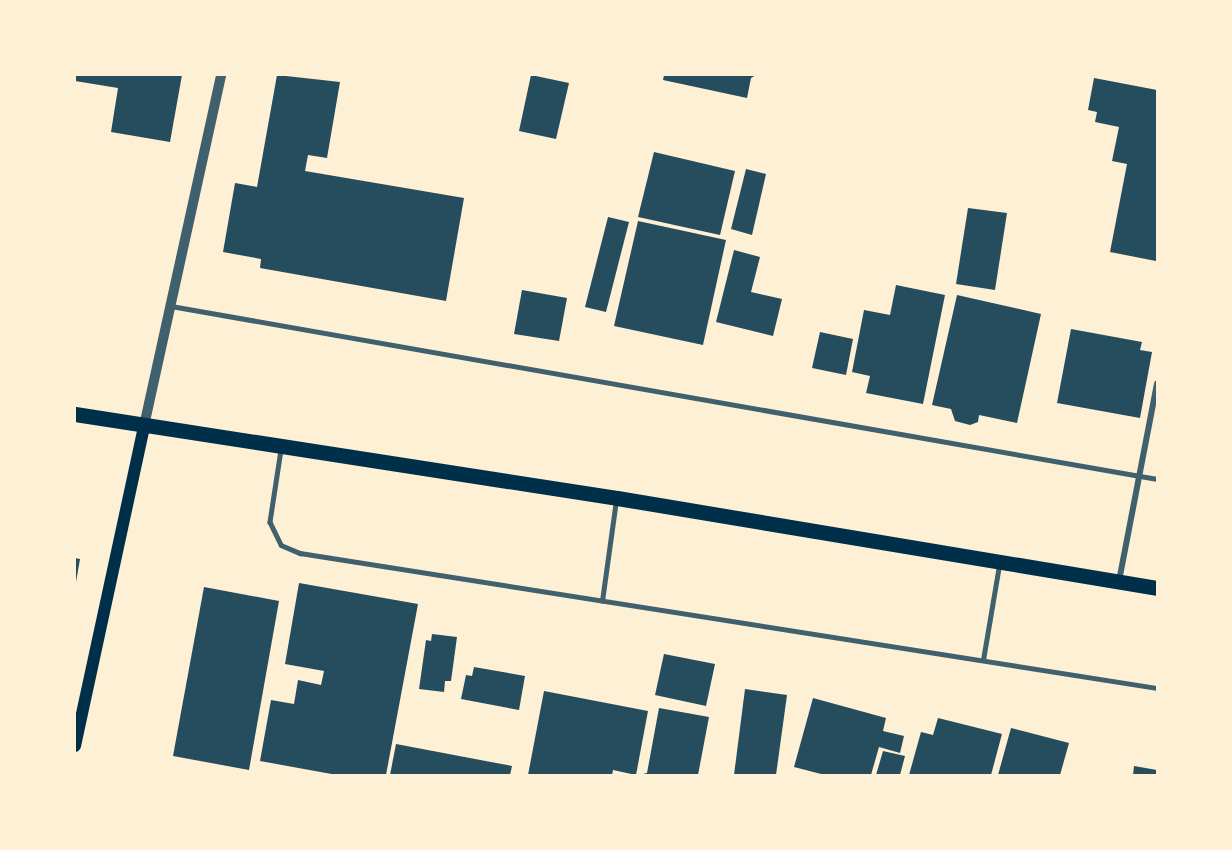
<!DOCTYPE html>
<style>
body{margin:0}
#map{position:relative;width:1232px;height:850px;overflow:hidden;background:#fdf0d5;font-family:"Roboto Serif",serif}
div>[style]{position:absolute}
.building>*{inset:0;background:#264d5e}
.service>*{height:4.5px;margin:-2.25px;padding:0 2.25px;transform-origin:2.25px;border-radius:2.25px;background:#3f606c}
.minor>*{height:6px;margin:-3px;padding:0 3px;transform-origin:3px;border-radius:3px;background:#3f606c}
.tertiary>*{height:10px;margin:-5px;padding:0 5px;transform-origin:5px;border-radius:5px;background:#3f606c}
.secondary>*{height:12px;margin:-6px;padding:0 6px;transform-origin:6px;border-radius:6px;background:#003049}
.primary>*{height:15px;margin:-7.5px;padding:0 7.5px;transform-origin:7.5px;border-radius:7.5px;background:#003049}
span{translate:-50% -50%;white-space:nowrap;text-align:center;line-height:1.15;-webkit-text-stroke:6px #fdf0d5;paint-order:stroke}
.frame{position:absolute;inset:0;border:76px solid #fdf0d5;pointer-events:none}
</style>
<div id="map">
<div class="building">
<div style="clip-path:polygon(75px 75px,182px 75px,170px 142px,111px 132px,118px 88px,75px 81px)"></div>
<div style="clip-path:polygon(277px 75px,340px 82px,327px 158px,308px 155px,305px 171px,464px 198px,446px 301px,260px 268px,261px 259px,223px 252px,235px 183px,257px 187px)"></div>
<div style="clip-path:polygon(531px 75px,569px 83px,556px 139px,519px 131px)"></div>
<div style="clip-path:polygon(664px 75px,756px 75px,751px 78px,747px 98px,663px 80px)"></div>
<div style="clip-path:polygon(1094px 78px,1157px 90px,1156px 261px,1110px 252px,1127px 164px,1112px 161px,1119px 127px,1095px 122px,1097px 112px,1088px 110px)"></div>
<div style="clip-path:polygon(654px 152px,735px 171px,720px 235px,638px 217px)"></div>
<div style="clip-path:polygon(746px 169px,766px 174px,752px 235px,731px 229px)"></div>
<div style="clip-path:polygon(968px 208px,1007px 213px,995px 290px,956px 284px)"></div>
<div style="clip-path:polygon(608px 217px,629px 222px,606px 312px,585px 307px)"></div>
<div style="clip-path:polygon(638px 221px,726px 240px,703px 345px,614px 326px)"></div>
<div style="clip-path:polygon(734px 250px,760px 257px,751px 292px,782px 299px,773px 336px,716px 322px)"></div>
<div style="clip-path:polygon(896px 285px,945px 295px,923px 404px,866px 393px,870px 376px,852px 372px,864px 310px,890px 315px)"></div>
<div style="clip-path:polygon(522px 290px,567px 298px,559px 341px,514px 334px)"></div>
<div style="clip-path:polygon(957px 295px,1041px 314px,1017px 423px,979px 415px,978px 422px,970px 425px,955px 421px,951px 409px,932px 405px)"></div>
<div style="clip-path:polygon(1071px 329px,1142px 342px,1140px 350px,1152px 352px,1140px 418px,1057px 403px)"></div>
<div style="clip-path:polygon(820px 332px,853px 339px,846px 375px,812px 368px)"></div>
<div style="clip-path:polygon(75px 558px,80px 559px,76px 582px,75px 582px)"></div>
<div style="clip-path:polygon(299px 583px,418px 604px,386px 775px,337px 775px,260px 761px,271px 700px,294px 704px,298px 680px,321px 685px,324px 671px,285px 664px)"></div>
<div style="clip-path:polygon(204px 587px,279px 601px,249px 770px,173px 756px)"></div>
<div style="clip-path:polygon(432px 634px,457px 637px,451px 681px,445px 681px,444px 692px,419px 689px,426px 640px,431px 641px)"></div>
<div style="clip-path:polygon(664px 654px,715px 664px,706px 706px,655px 695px)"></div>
<div style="clip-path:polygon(474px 667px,525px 676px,519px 710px,461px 699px,466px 675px,472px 676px)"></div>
<div style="clip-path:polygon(745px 689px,787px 695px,776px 775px,734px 775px)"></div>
<div style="clip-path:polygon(544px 691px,648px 711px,636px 775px,613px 770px,612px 775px,528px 775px)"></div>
<div style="clip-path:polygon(813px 698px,886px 718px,883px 731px,904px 736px,900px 753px,879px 747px,871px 775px,825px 775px,794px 767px)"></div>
<div style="clip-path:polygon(659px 708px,709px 717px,698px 775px,639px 775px,647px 773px)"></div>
<div style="clip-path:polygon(938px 718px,1002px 734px,991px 775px,909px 775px,921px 732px,933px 735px)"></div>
<div style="clip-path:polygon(1011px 728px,1069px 743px,1060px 775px,998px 775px)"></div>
<div style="clip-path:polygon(396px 744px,512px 766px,510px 775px,390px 775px)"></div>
<div style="clip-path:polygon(883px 751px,905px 756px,900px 775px,876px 775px)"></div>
<div style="clip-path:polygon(1134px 766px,1157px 770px,1157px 775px,1133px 775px)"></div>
</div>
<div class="service">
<div style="left:171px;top:306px;width:1001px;rotate:9.95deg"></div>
<div style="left:281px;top:450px;width:73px;rotate:98.7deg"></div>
<div style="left:270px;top:522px;width:25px;rotate:64deg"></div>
<div style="left:281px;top:545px;width:21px;rotate:23deg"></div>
<div style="left:300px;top:553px;width:868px;rotate:8.95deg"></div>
<div style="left:602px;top:601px;width:102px;rotate:-82.1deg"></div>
<div style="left:983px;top:660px;width:96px;rotate:-80.4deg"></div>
</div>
<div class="minor">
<div style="left:1119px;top:581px;width:201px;rotate:-79.1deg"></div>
</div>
<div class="tertiary">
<div style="left:144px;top:426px;width:359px;rotate:-77.6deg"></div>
</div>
<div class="secondary">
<div style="left:75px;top:746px;width:327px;rotate:-77.8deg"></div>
</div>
<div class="primary">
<div style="left:75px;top:414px;width:548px;rotate:8.81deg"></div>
<div style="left:617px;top:498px;width:547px;rotate:9.46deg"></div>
</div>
<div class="frame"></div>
</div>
